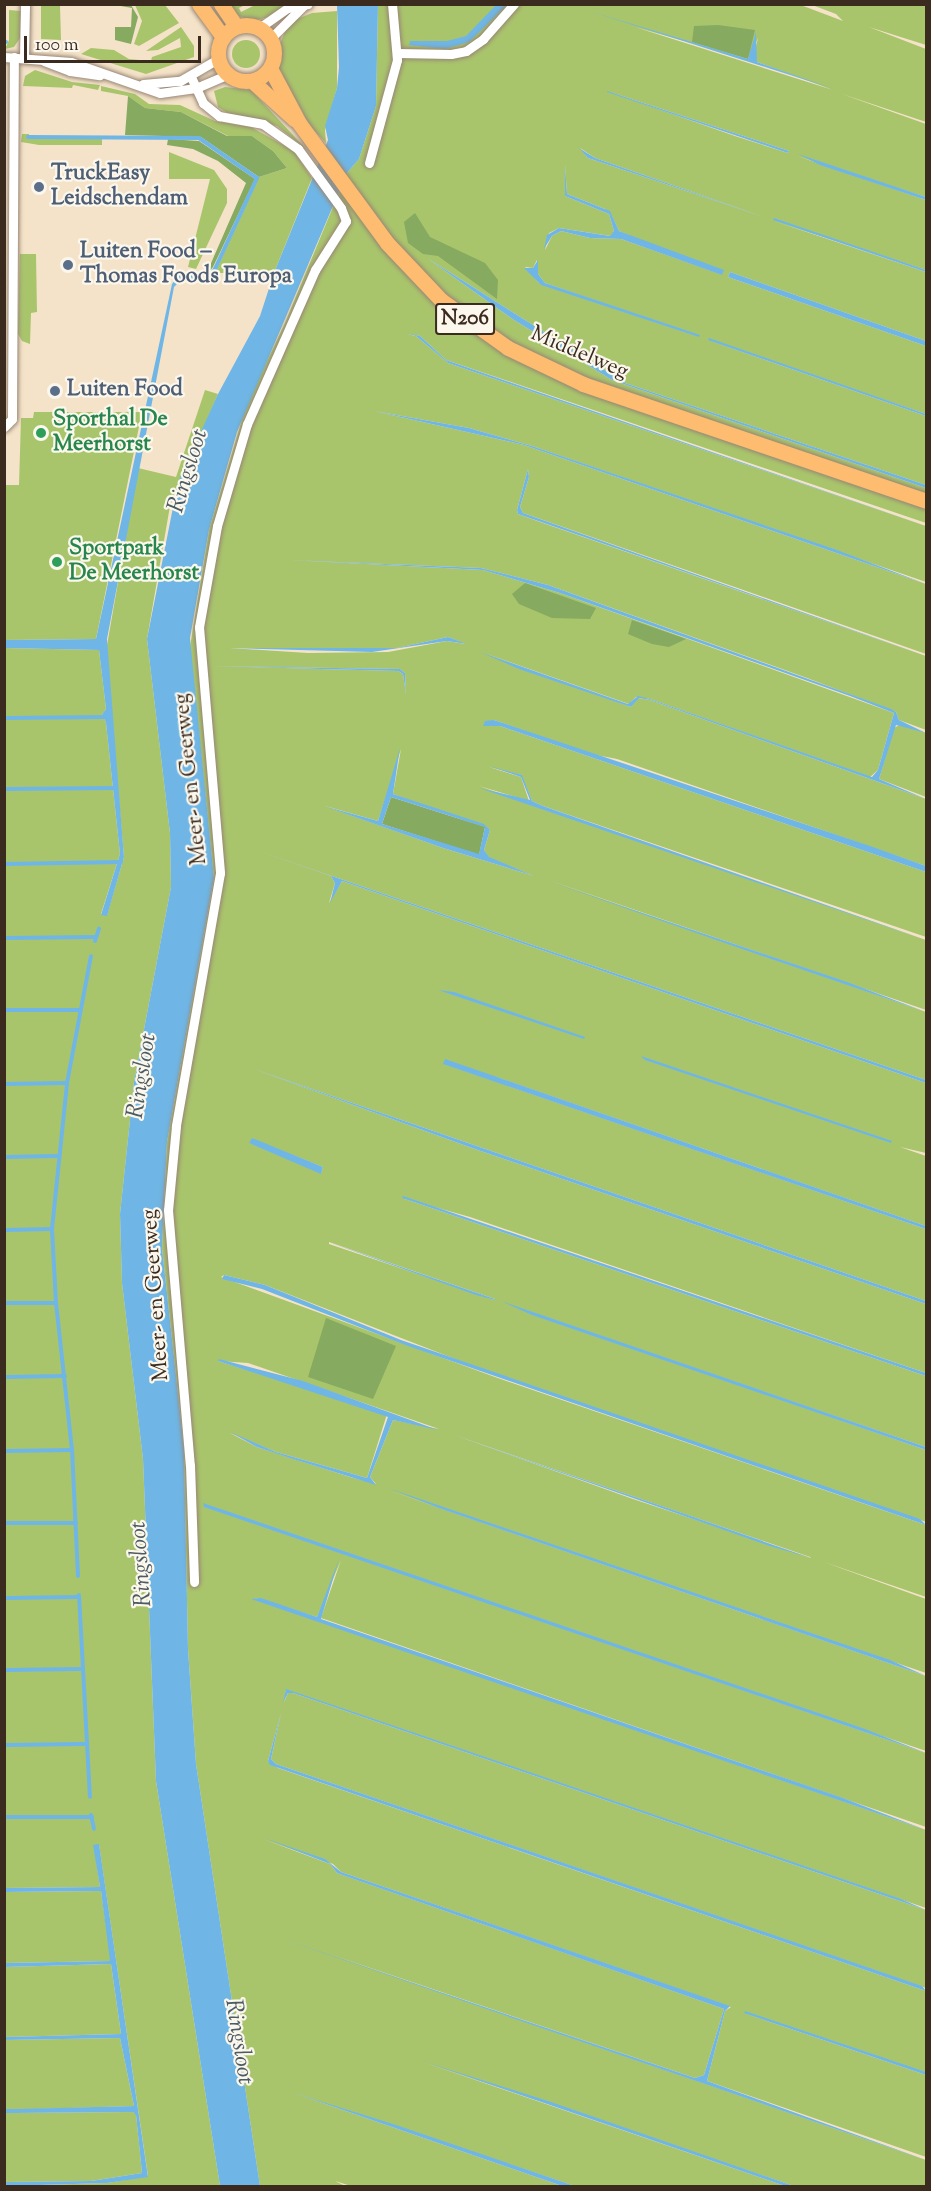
<!DOCTYPE html>
<meta charset="utf-8">
<style>
body{margin:0}
#map{position:relative;width:931px;height:2191px;overflow:hidden;background:#f5e3c9;font-family:"Sorts Mill Goudy",serif}
div>[style]{position:absolute}
.green>*{inset:0;background:#a9c56c}
.round{border-radius:50%}
.forest>*{inset:0;background:#86aa60}
.water>*{inset:0;background:#6fb6e6}
.stream>*{height:4px;margin:-2px;padding:0 2px;transform-origin:2px;border-radius:2px;background:#6fb6e6}
.roads{filter:drop-shadow(0 0 2px #988674) drop-shadow(0 0 2px #988674)}
.minor>*{height:9px;margin:-4.5px;padding:0 4.5px;transform-origin:4.5px;border-radius:4.5px;background:#fff}
.primary>*{height:15px;margin:-7.5px;padding:0 7.5px;transform-origin:7.5px;border-radius:7.5px;background:#fdbc70}
.primary>.ring{margin:-7.5px;padding:0;box-sizing:content-box;background:none;border:15px solid #fdbc70;border-radius:50%}
.dots>*{width:16px;height:16px;translate:-50% -50%;box-sizing:border-box;border:3px solid #fbf7ec;border-radius:50%}
span{translate:-50% -50%;white-space:nowrap;text-align:center;line-height:1.15;-webkit-text-stroke:4.5px #fbf7ec;paint-order:stroke}
.shield-label span{padding:2px 4px;background:#fbf7ec;border:2px solid;border-radius:4px;-webkit-text-stroke-width:0}
.shield-label{font-size:21px;color:#3b2a1e;font-weight:700}
.service-label{font-size:22px;color:#4e5e75;font-weight:700}
.left{translate:0 -50%;text-align:left}
.street-label{font-size:22px;color:#3b2a1e}
.leisure-label{font-size:22px;color:#27864d;font-weight:700}
.water-label{font-size:24px;color:#4d5b64;font-style:italic}
.frame{position:absolute;inset:0;border:6px solid #3b2a1e;pointer-events:none}
.scale{position:absolute;left:24px;top:36px;width:177px;height:27px;box-sizing:border-box;border:3px solid #3b2a1e;border-top:0;padding-left:8px;font-size:18px;line-height:21px;white-space:nowrap;color:#3b2a1e;-webkit-text-stroke:4px #fbf7ec;paint-order:stroke}
</style>
<div id="map">
<div class="green">
<div style="clip-path:polygon(evenodd,798px 4px,843px 21px,836px 14px,812px 5px,926px 5px,926px 45px,869px 27px,926px 49px,926px 122px,842px 94px,926px 124px,926px 197px,797px 156px,926px 200px,926px 270px,774px 221px,926px 272px,926px 341px,730px 272px,728px 277px,926px 346px,926px 414px,708px 340px,926px 416px,926px 485px,625px 383px,427px 258px,514px 320px,612px 380px,926px 488px,926px 523px,446px 360px,420px 336px,407px 334px,416px 336px,448px 363px,926px 526px,926px 582px,532px 446px,469px 428px,374px 411px,524px 445px,926px 584px,926px 654px,523px 513px,520px 507px,529px 477px,528px 469px,517px 510px,518px 514px,543px 523px,926px 656px,926px 730px,899px 720px,896px 712px,807px 678px,548px 585px,481px 568px,289px 560px,483px 570px,560px 593px,894px 713px,878px 770px,870px 777px,650px 699px,636px 697px,629px 704px,481px 652px,631px 707px,638px 698px,650px 700px,926px 799px,926px 866px,617px 759px,591px 754px,494px 720px,484px 726px,500px 726px,926px 872px,926px 937px,543px 806px,532px 801px,521px 775px,489px 767px,521px 777px,529px 801px,479px 786px,926px 940px,926px 1010px,545px 879px,926px 1012px,926px 1080px,227px 840px,331px 876px,335px 883px,329px 903px,342px 881px,926px 1083px,926px 1153px,900px 1147px,926px 1156px,926px 1226px,499px 1078px,444px 1064px,926px 1229px,926px 1301px,251px 1068px,472px 1148px,926px 1304px,926px 1373px,470px 1217px,402px 1198px,926px 1376px,926px 1447px,500px 1302px,926px 1450px,926px 1522px,491px 1373px,265px 1285px,224px 1275px,221px 1277px,495px 1377px,926px 1525px,926px 1597px,824px 1562px,926px 1599px,926px 1673px,388px 1490px,926px 1676px,926px 1751px,203px 1504px,926px 1753px,926px 1827px,321px 1618px,341px 1560px,317px 1617px,253px 1597px,926px 1830px,926px 1908px,286px 1690px,284px 1702px,288px 1693px,293px 1693px,926px 1910px,926px 1988px,276px 1764px,271px 1759px,281px 1713px,268px 1761px,278px 1768px,926px 1991px,926px 2073px,744px 2013px,926px 2075px,926px 2157px,707px 2081px,725px 2011px,731px 2007px,341px 1872px,333px 1864px,263px 1839px,330px 1864px,337px 1873px,724px 2009px,704px 2075px,695px 2078px,326px 1953px,926px 2160px,926px 2186px,794px 2186px,423px 2062px,785px 2186px,575px 2186px,294px 2093px,562px 2186px,351px 2186px,335px 2181px,345px 2186px,260px 2186px,196px 1764px,188px 1649px,184px 1448px,162px 1248px,167px 1142px,214px 878px,190px 647px,209px 530px,247px 403px,285px 323px,347px 173px,359px 159px,376px 106px,378px 5px,798px 4px,635px 27px,748px 59px,758px 38px,754px 55px,757px 62px,833px 90px,635px 27px,798px 4px,607px 91px,789px 151px,788px 153px,735px 136px,607px 91px,798px 4px,580px 148px,595px 158px,764px 217px,588px 158px,580px 148px,798px 4px,565px 165px,567px 194px,605px 209px,612px 216px,619px 231px,723px 275px,621px 239px,590px 238px,561px 231px,552px 236px,545px 250px,549px 233px,559px 228px,611px 236px,614px 231px,609px 214px,565px 196px,565px 165px,798px 4px,537px 260px,538px 274px,545px 283px,700px 337px,539px 283px,525px 267px,533px 268px,537px 260px,798px 4px,448px 637px,466px 644px,447px 641px,388px 652px,308px 653px,230px 648px,397px 648px,448px 637px,798px 4px,212px 666px,400px 669px,405px 673px,406px 694px,403px 674px,398px 671px,212px 666px,798px 4px,401px 749px,393px 794px,490px 830px,484px 850px,489px 858px,534px 876px,443px 848px,325px 806px,378px 821px,401px 749px,798px 4px,252px 1139px,323px 1167px,321px 1173px,250px 1143px,252px 1139px,798px 4px,329px 1242px,495px 1299px,495px 1300px,329px 1244px,329px 1242px,798px 4px,218px 1361px,248px 1363px,439px 1429px,393px 1420px,370px 1477px,376px 1484px,350px 1477px,257px 1447px,230px 1433px,276px 1452px,367px 1478px,387px 1414px,218px 1361px,798px 4px,454px 1435px,810px 1557px,811px 1558px,633px 1499px,454px 1435px)"></div>
<div style="clip-path:polygon(41px 5px,60px 5px,61px 40px,41px 39px)"></div>
<div style="clip-path:polygon(135px 5px,165px 5px,179px 23px,139px 46px,134px 44px,142px 21px)"></div>
<div style="clip-path:polygon(225px 5px,245px 5px,239px 8px,241px 12px,255px 5px,286px 5px,269px 17px,252px 21px,234px 14px)"></div>
<div style="clip-path:polygon(9px 10px,21px 11px,20px 38px,14px 47px,5px 49px,9px 40px)"></div>
<div style="clip-path:polygon(337px 11px,337px 88px,325px 130px,326px 143px,310px 126px,278px 68px,280px 44px,286px 29px,297px 19px,312px 13px)"></div>
<div style="clip-path:polygon(181px 27px,194px 46px,194px 57px,146px 74px,81px 54px,91px 48px,114px 50px,129px 59px,151px 61px,152px 57px,181px 47px,180px 38px,158px 50px,146px 51px)"></div>
<div class="round" style="left:232px;top:40px;width:28px;height:28px"></div>
<div style="clip-path:polygon(35px 70px,72px 82px,100px 85px,98px 90px,73px 85px,72px 88px,23px 86px,25px 76px)"></div>
<div style="clip-path:polygon(101px 86px,135px 94px,149px 104px,180px 105px,215px 121px,251px 127px,294px 151px,312px 178px,274px 273px,215px 273px,259px 177px,287px 168px,273px 151px,252px 136px,228px 136px,181px 112px,145px 108px,128px 96px,101px 91px)"></div>
<div style="clip-path:polygon(225px 87px,251px 90px,308px 151px,277px 126px,229px 114px,218px 107px,214px 91px)"></div>
<div style="clip-path:polygon(22px 134px,29px 134px,29px 138px,102px 139px,102px 145px,39px 145px,21px 142px)"></div>
<div style="clip-path:polygon(169px 152px,214px 170px,227px 189px,227px 203px,196px 269px,188px 267px,210px 179px,169px 179px)"></div>
<div style="clip-path:polygon(20px 245px,20px 254px,36px 254px,37px 312px,31px 313px,30px 344px,22px 341px,18px 334px)"></div>
<div style="clip-path:polygon(205px 390px,218px 394px,170px 506px,147px 639px,170px 833px,171px 887px,134px 1082px,120px 1214px,122px 1283px,143px 1459px,156px 1781px,220px 2186px,5px 2186px,107px 2183px,148px 2176px,99px 1845px,94px 1845px,100px 1887px,5px 1888px,5px 648px,99px 650px,106px 709px,102px 714px,106px 723px,120px 854px,101px 914px,107px 915px,124px 857px,106px 651px,129px 519px,138px 468px,176px 477px)"></div>
<div style="clip-path:polygon(34px 412px,142px 412px,96px 639px,5px 640px,4px 485px,19px 485px,21px 418px,33px 418px)"></div>
<div style="clip-path:polygon(901px 724px,926px 733px,926px 797px,879px 779px,894px 728px)"></div>
<div style="clip-path:polygon(101px 1891px,111px 1961px,5px 1963px,4px 1892px)"></div>
<div style="clip-path:polygon(111px 1964px,121px 2034px,5px 2037px,4px 1967px)"></div>
<div style="clip-path:polygon(120px 2038px,134px 2106px,5px 2110px,4px 2040px)"></div>
<div style="clip-path:polygon(133px 2112px,136px 2114px,142px 2173px,91px 2181px,5px 2182px,4px 2113px)"></div>
</div>
<div class="forest">
<div style="clip-path:polygon(115px 5px,131px 5px,138px 17px,131px 44px,115px 40px,115px 27px,131px 27px,132px 8px)"></div>
<div style="clip-path:polygon(718px 25px,755px 30px,748px 59px,692px 42px,694px 26px)"></div>
<div style="clip-path:polygon(128px 96px,145px 108px,181px 112px,227px 136px,252px 136px,273px 151px,287px 168px,259px 177px,201px 137px,125px 135px)"></div>
<div style="clip-path:polygon(168px 139px,199px 141px,255px 179px,213px 267px,205px 277px,246px 183px,218px 161px,193px 149px,167px 145px)"></div>
<div style="clip-path:polygon(415px 213px,430px 237px,485px 263px,498px 280px,497px 299px,438px 256px,423px 254px,408px 243px,404px 222px)"></div>
<div style="clip-path:polygon(525px 583px,596px 608px,590px 619px,552px 618px,519px 604px,512px 594px)"></div>
<div style="clip-path:polygon(632px 620px,686px 639px,669px 647px,652px 644px,628px 634px)"></div>
<div style="clip-path:polygon(391px 797px,485px 827px,479px 855px,382px 824px)"></div>
<div style="clip-path:polygon(326px 1318px,396px 1346px,373px 1399px,308px 1377px)"></div>
</div>
<div class="water">
<div style="clip-path:polygon(497px 4px,507px 5px,469px 42px,445px 49px,409px 45px,410px 41px,447px 41px,466px 36px)"></div>
<div style="clip-path:polygon(337px 5px,378px 5px,376px 106px,359px 159px,347px 173px,237px 432px,209px 530px,190px 638px,214px 878px,167px 1142px,162px 1248px,184px 1448px,188px 1649px,196px 1764px,260px 2186px,220px 2186px,156px 1781px,143px 1459px,122px 1283px,120px 1214px,134px 1082px,171px 887px,170px 833px,147px 639px,178px 482px,218px 394px,260px 316px,274px 273px,328px 140px,325px 126px,337px 88px,339px 67px)"></div>
<div style="clip-path:polygon(589px 11px,748px 59px,756px 32px,757px 62px,834px 89px)"></div>
<div style="clip-path:polygon(607px 91px,789px 151px,788px 153px,607px 92px)"></div>
<div style="clip-path:polygon(579px 148px,595px 158px,764px 217px,588px 158px)"></div>
<div style="clip-path:polygon(798px 154px,926px 197px,926px 200px,820px 165px)"></div>
<div style="clip-path:polygon(565px 165px,567px 194px,610px 211px,619px 231px,724px 270px,722px 275px,621px 239px,590px 238px,561px 231px,552px 236px,544px 249px,547px 235px,559px 228px,610px 236px,614px 231px,609px 214px,565px 196px)"></div>
<div style="clip-path:polygon(774px 218px,926px 270px,926px 272px,773px 220px)"></div>
<div style="clip-path:polygon(427px 258px,625px 383px,926px 485px,926px 488px,612px 380px,514px 320px)"></div>
<div style="clip-path:polygon(538px 260px,538px 274px,545px 283px,700px 335px,699px 337px,541px 285px,524px 268px,533px 268px)"></div>
<div style="clip-path:polygon(730px 272px,926px 341px,926px 346px,728px 277px)"></div>
<div style="clip-path:polygon(180px 273px,196px 275px,192px 281px,182px 279px,174px 287px,107px 639px,124px 857px,107px 916px,101px 915px,120px 854px,106px 723px,102px 714px,106px 709px,99px 650px,5px 648px,5px 640px,96px 639px,172px 284px)"></div>
<div style="clip-path:polygon(406px 333px,420px 336px,446px 360px,926px 526px,448px 363px,416px 336px)"></div>
<div style="clip-path:polygon(709px 338px,926px 414px,926px 416px,708px 340px)"></div>
<div style="clip-path:polygon(374px 411px,469px 428px,532px 446px,837px 550px,926px 584px,524px 445px)"></div>
<div style="clip-path:polygon(528px 469px,529px 477px,520px 507px,523px 513px,926px 656px,518px 514px,517px 510px)"></div>
<div style="clip-path:polygon(289px 560px,481px 568px,548px 585px,891px 709px,896px 712px,899px 720px,926px 733px,896px 725px,879px 779px,926px 799px,650px 700px,639px 698px,631px 707px,519px 669px,480px 652px,628px 704px,638px 696px,650px 699px,872px 777px,878px 770px,894px 713px,850px 696px,560px 593px,483px 570px)"></div>
<div style="clip-path:polygon(448px 637px,467px 644px,447px 641px,372px 652px,230px 648px,397px 648px)"></div>
<div style="clip-path:polygon(212px 666px,400px 669px,405px 673px,406px 694px,403px 674px,398px 671px)"></div>
<div style="clip-path:polygon(494px 720px,873px 847px,926px 866px,926px 872px,500px 726px,483px 726px,485px 721px)"></div>
<div style="clip-path:polygon(evenodd,400px 748px,393px 794px,484px 824px,490px 830px,484px 850px,489px 857px,534px 876px,443px 848px,324px 806px,378px 821px,400px 748px,391px 797px,485px 827px,479px 854px,382px 824px,391px 797px)"></div>
<div style="clip-path:polygon(489px 766px,522px 775px,532px 801px,543px 806px,926px 940px,479px 788px,530px 800px,521px 777px)"></div>
<div style="clip-path:polygon(227px 840px,926px 1080px,926px 1083px,342px 881px,330px 903px,335px 883px,331px 876px)"></div>
<div style="clip-path:polygon(545px 880px,847px 982px,926px 1012px,725px 943px)"></div>
<div style="clip-path:polygon(438px 990px,454px 992px,585px 1037px,584px 1039px)"></div>
<div style="clip-path:polygon(641px 1056px,892px 1141px,891px 1143px,645px 1060px)"></div>
<div style="clip-path:polygon(445px 1059px,926px 1226px,926px 1229px,443px 1064px)"></div>
<div style="clip-path:polygon(251px 1068px,926px 1301px,926px 1304px,472px 1148px)"></div>
<div style="clip-path:polygon(252px 1138px,323px 1167px,321px 1174px,249px 1143px)"></div>
<div style="clip-path:polygon(403px 1196px,926px 1373px,926px 1376px,402px 1198px)"></div>
<div style="clip-path:polygon(328px 1242px,495px 1299px,495px 1300px,476px 1295px)"></div>
<div style="clip-path:polygon(224px 1275px,265px 1285px,401px 1340px,920px 1519px,926px 1525px,408px 1346px,262px 1289px,222px 1279px)"></div>
<div style="clip-path:polygon(501px 1301px,926px 1447px,926px 1450px,532px 1315px)"></div>
<div style="clip-path:polygon(219px 1359px,303px 1381px,438px 1430px,393px 1420px,370px 1477px,376px 1485px,290px 1458px,257px 1447px,230px 1432px,276px 1452px,367px 1478px,388px 1417px,218px 1361px)"></div>
<div style="clip-path:polygon(453px 1435px,685px 1514px,811px 1558px,770px 1546px)"></div>
<div style="clip-path:polygon(388px 1488px,890px 1660px,926px 1676px,439px 1508px)"></div>
<div style="clip-path:polygon(203px 1503px,865px 1729px,926px 1753px,204px 1507px)"></div>
<div style="clip-path:polygon(339px 1559px,321px 1619px,843px 1798px,926px 1830px,251px 1599px,261px 1598px,317px 1617px)"></div>
<div style="clip-path:polygon(286px 1689px,901px 1899px,926px 1910px,293px 1693px,288px 1693px,283px 1703px)"></div>
<div style="clip-path:polygon(281px 1713px,271px 1759px,276px 1764px,922px 1986px,926px 1991px,270px 1765px,268px 1761px)"></div>
<div style="clip-path:polygon(264px 1838px,325px 1859px,341px 1872px,730px 2006px,725px 2011px,707px 2081px,926px 2160px,274px 1936px,695px 2078px,704px 2075px,724px 2009px,348px 1877px,337px 1873px,330px 1864px)"></div>
<div style="clip-path:polygon(99px 1844px,148px 2177px,107px 2183px,5px 2186px,5px 2182px,91px 2181px,142px 2173px,136px 2115px,133px 2112px,13px 2113px,17px 2109px,134px 2106px,120px 2038px,5px 2040px,5px 2037px,121px 2034px,111px 1964px,5px 1967px,5px 1963px,110px 1961px,101px 1891px,5px 1892px,5px 1888px,100px 1887px,93px 1845px)"></div>
<div style="clip-path:polygon(745px 2011px,926px 2072px,926px 2075px,744px 2013px)"></div>
<div style="clip-path:polygon(422px 2061px,551px 2102px,794px 2186px,785px 2186px)"></div>
<div style="clip-path:polygon(294px 2093px,396px 2125px,575px 2186px,562px 2186px)"></div>
</div>
<div class="stream">
<div style="left:4px;top:42px;width:2px"></div>
<div style="left:28px;top:137px;width:171px;rotate:0.3deg"></div>
<div style="left:199px;top:138px;width:70px;rotate:34.6deg"></div>
<div style="left:257px;top:178px;width:100px;rotate:114.8deg"></div>
<div style="left:215px;top:269px;width:17px;rotate:130deg"></div>
<div style="left:4px;top:718px;width:102px;rotate:-0.6deg"></div>
<div style="left:4px;top:789px;width:110px;rotate:-0.5deg"></div>
<div style="left:4px;top:864px;width:117px;rotate:-1deg"></div>
<div style="left:4px;top:938px;width:90px;rotate:-0.6deg"></div>
<div style="left:95px;top:941px;width:13px;rotate:-72deg"></div>
<div style="left:4px;top:1010px;width:76px"></div>
<div style="left:4px;top:1084px;width:63px;rotate:-0.9deg"></div>
<div style="left:4px;top:1157px;width:53px;rotate:-1.1deg"></div>
<div style="left:4px;top:1230px;width:48px;rotate:-1.2deg"></div>
<div style="left:4px;top:1303px;width:52px"></div>
<div style="left:4px;top:1377px;width:61px;rotate:-0.9deg"></div>
<div style="left:4px;top:1451px;width:68px;rotate:-0.8deg"></div>
<div style="left:4px;top:1523px;width:72px"></div>
<div style="left:78px;top:1576px;width:126px;rotate:-92.7deg"></div>
<div style="left:72px;top:1450px;width:148px;rotate:-96.2deg"></div>
<div style="left:56px;top:1303px;width:74px;rotate:-93.1deg"></div>
<div style="left:52px;top:1229px;width:147px;rotate:-84.1deg"></div>
<div style="left:67px;top:1083px;width:129px;rotate:-79.3deg"></div>
<div style="left:79px;top:1595px;width:202px;rotate:86.9deg"></div>
<div style="left:4px;top:1598px;width:75px;rotate:-0.8deg"></div>
<div style="left:4px;top:1670px;width:76px;rotate:-0.8deg"></div>
<div style="left:4px;top:1745px;width:80px;rotate:-0.7deg"></div>
<div style="left:91px;top:1815px;width:14px;rotate:78deg"></div>
<div style="left:4px;top:1817px;width:88px"></div>
<div style="left:4px;top:2111px;width:15px"></div>
</div>
<div class="roads">
<div class="minor">
<div style="left:259px;top:28px;width:35px;rotate:-35deg"></div>
<div style="left:288px;top:8px;width:20px;rotate:-11deg"></div>
<div style="left:270px;top:39px;width:47px;rotate:-45deg"></div>
<div style="left:398px;top:53px;width:53px;rotate:1.1deg"></div>
<div style="left:451px;top:54px;width:15px;rotate:-11deg"></div>
<div style="left:466px;top:51px;width:21px;rotate:-35deg"></div>
<div style="left:483px;top:39px;width:47px;rotate:-48.5deg"></div>
<div style="left:4px;top:57px;width:67px;rotate:4.3deg"></div>
<div style="left:71px;top:62px;width:94px;rotate:19.2deg"></div>
<div style="left:160px;top:93px;width:36px;rotate:-8deg"></div>
<div style="left:196px;top:88px;width:34px;rotate:-23deg"></div>
<div style="left:24px;top:58px;width:54px;rotate:-88.9deg"></div>
<div style="left:44px;top:61px;width:28px;rotate:21deg"></div>
<div style="left:70px;top:71px;width:30px;rotate:8deg"></div>
<div style="left:191px;top:77px;width:29px;rotate:65deg"></div>
<div style="left:203px;top:103px;width:21px;rotate:39deg"></div>
<div style="left:219px;top:116px;width:45px;rotate:10.3deg"></div>
<div style="left:263px;top:124px;width:43px;rotate:35.5deg"></div>
<div style="left:298px;top:149px;width:73px;rotate:53.9deg"></div>
<div style="left:341px;top:208px;width:14px;rotate:69deg"></div>
<div style="left:346px;top:221px;width:58px;rotate:122.3deg"></div>
<div style="left:315px;top:270px;width:168px;rotate:113.8deg"></div>
<div style="left:247px;top:424px;width:106px;rotate:106.4deg"></div>
<div style="left:217px;top:526px;width:103px;rotate:100.1deg"></div>
<div style="left:199px;top:627px;width:247px;rotate:85.1deg"></div>
<div style="left:220px;top:873px;width:257px;rotate:99.9deg"></div>
<div style="left:176px;top:1126px;width:84px;rotate:95.4deg"></div>
<div style="left:168px;top:1210px;width:256px;rotate:85.1deg"></div>
<div style="left:190px;top:1465px;width:117px;rotate:88deg"></div>
<div style="left:143px;top:84px;width:37px;rotate:-5deg"></div>
<div style="left:180px;top:81px;width:44px;rotate:-30.1deg"></div>
<div style="left:369px;top:163px;width:107px;rotate:-74.8deg"></div>
<div style="left:397px;top:60px;width:56px;rotate:-95.1deg"></div>
<div style="left:4px;top:427px;width:11px;rotate:-45deg"></div>
<div style="left:12px;top:419px;width:362px;rotate:-89.7deg"></div>
</div>
<div class="primary">
<div style="left:199px;top:4px;width:41px;rotate:54deg"></div>
<div style="left:221px;top:4px;width:27px;rotate:56deg"></div>
<div class="ring" style="left:218px;top:25px;width:41px;height:41px"></div>
<div style="left:270px;top:68px;width:62px;rotate:62.2deg"></div>
<div style="left:299px;top:123px;width:149px;rotate:53.7deg"></div>
<div style="left:387px;top:243px;width:79px;rotate:46.5deg"></div>
<div style="left:441px;top:300px;width:82px;rotate:35.6deg"></div>
<div style="left:508px;top:348px;width:83px;rotate:25.6deg"></div>
<div style="left:583px;top:384px;width:362px;rotate:18.8deg"></div>
<div style="left:252px;top:81px;width:57px;rotate:42.1deg"></div>
</div>
</div>
<div class="dots">
<div style="left:39px;top:187px;background:#5c6f8a"></div>
<div style="left:68px;top:265px;background:#5c6f8a"></div>
<div style="left:55px;top:391px;background:#5c6f8a"></div>
<div style="left:41px;top:433px;background:#2e9e5b"></div>
<div style="left:57px;top:562px;background:#2e9e5b"></div>
</div>
<div class="shield-label">
<span style="left:465px;top:319px">N206</span>
</div>
<div class="service-label">
<span class="left" style="left:51px;top:187px">TruckEasy<br>Leidschendam</span>
<span class="left" style="left:80px;top:265px">Luiten Food –<br>Thomas Foods Europa</span>
<span class="left" style="left:67px;top:391px">Luiten Food</span>
</div>
<div class="street-label">
<span style="left:579px;top:354px;rotate:23deg">Middelweg</span>
<span style="left:192px;top:779px;rotate:-96deg">Meer- en Geerweg</span>
<span style="left:157px;top:1295px;rotate:-94deg">Meer- en Geerweg</span>
</div>
<div class="leisure-label">
<span class="left" style="left:53px;top:433px">Sporthal De<br>Meerhorst</span>
<span class="left" style="left:69px;top:562px">Sportpark<br>De Meerhorst</span>
</div>
<div class="water-label">
<span style="left:189px;top:471px;rotate:-73deg">Ringsloot</span>
<span style="left:143px;top:1076px;rotate:-81deg">Ringsloot</span>
<span style="left:142px;top:1564px;rotate:-94deg">Ringsloot</span>
<span style="left:238px;top:2042px;rotate:81deg">Ringsloot</span>
</div>
<div class="frame"></div>
<div class="scale">100 m</div>
</div>
